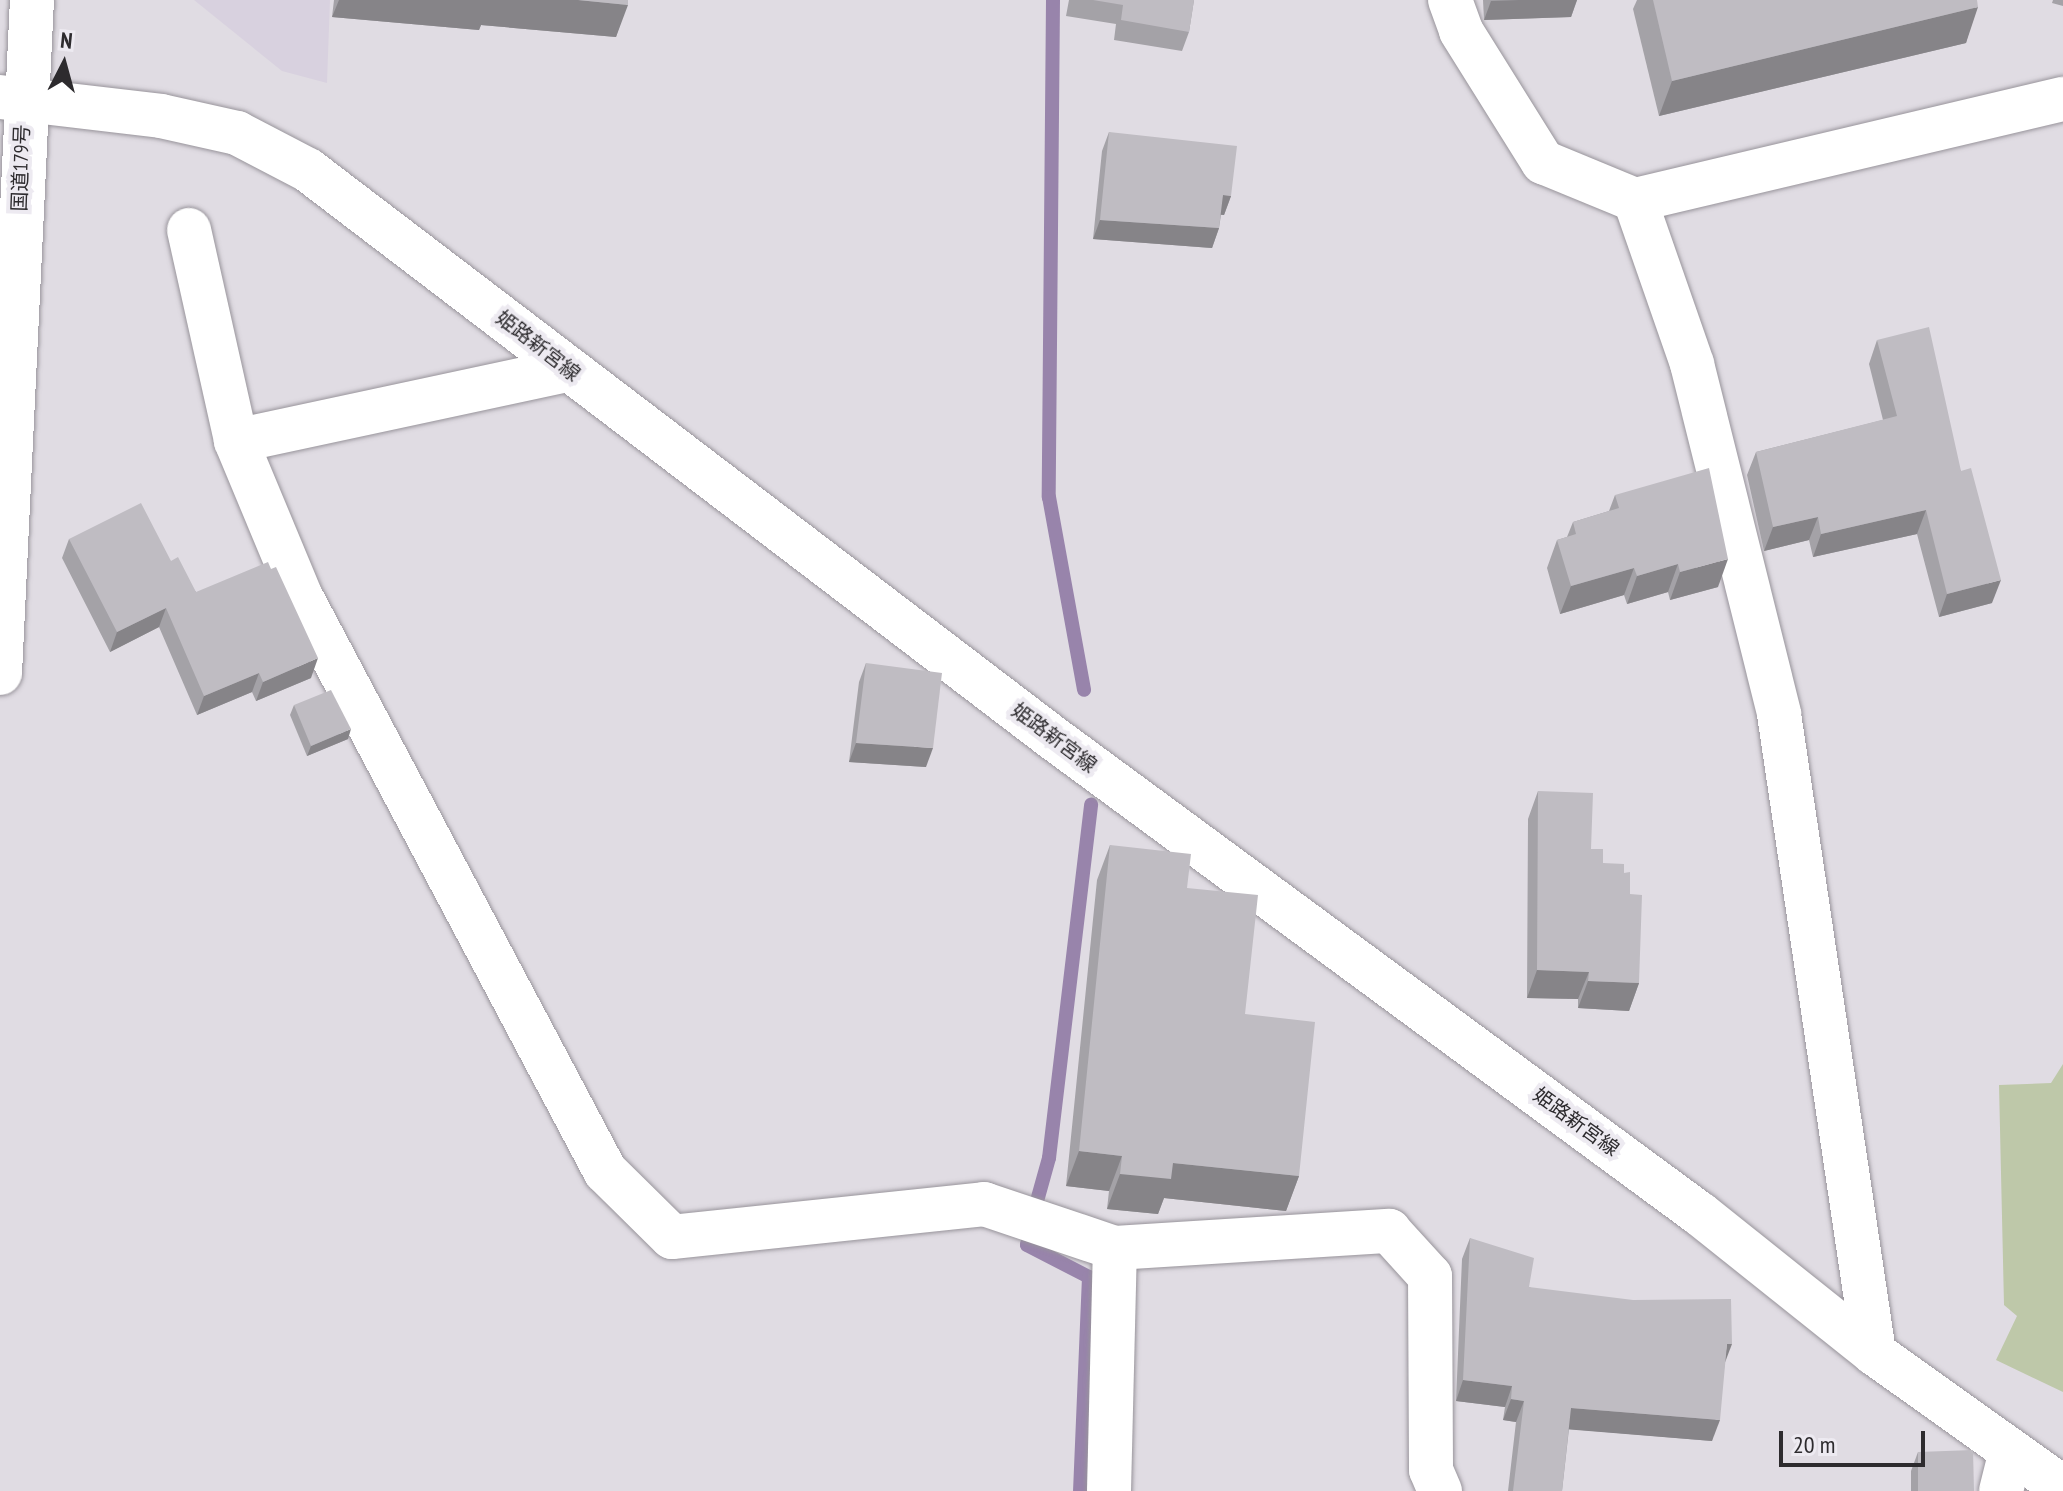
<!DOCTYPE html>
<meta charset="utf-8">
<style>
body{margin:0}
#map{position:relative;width:2063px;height:1491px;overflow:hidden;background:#e0dce3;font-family:"PT Sans Narrow","Noto Sans JP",sans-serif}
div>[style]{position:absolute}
.built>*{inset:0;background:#d8d1df}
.green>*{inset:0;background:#bec8a9}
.stream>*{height:14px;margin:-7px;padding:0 7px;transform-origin:7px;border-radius:7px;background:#9884ab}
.roads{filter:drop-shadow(0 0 2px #98949b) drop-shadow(0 0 2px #98949b)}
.minor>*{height:44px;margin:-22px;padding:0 22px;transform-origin:22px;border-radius:22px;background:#fff}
.major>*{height:44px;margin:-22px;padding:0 22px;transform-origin:22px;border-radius:22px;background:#fff}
.highway>*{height:44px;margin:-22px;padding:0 22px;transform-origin:22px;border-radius:22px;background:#fff}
.wall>*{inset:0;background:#a4a2a7}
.shaded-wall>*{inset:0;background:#868488}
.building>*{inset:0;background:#bfbcc2}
span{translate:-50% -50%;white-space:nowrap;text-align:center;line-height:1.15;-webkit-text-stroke:8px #edeaf1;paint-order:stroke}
.street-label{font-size:20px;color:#2d2b2e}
.north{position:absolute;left:24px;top:24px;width:80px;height:80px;-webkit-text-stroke:6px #edeaf1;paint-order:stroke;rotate:6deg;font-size:22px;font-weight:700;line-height:32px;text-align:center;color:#2d2b2e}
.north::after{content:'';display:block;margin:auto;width:28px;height:36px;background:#2d2b2e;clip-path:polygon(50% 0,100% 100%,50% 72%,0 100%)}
.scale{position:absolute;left:1779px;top:1431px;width:146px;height:36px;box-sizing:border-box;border:4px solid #2d2b2e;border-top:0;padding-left:10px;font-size:24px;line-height:28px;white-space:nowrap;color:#2d2b2e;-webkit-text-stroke:6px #edeaf1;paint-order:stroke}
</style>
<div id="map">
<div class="built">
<div style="clip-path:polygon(194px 0,330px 0,327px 83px,282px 71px)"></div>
</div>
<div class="green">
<div style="clip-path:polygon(2063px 1064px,2063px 1392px,1996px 1360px,2017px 1316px,2004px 1305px,1999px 1085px,2051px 1083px)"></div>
</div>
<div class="stream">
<div style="left:1053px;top:0;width:497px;rotate:90.5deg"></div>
<div style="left:1049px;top:497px;width:196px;rotate:79.7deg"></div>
<div style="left:1037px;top:1201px;width:45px;rotate:-74.4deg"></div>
<div style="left:1049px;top:1158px;width:356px;rotate:-83.2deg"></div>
<div style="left:1029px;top:1234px;width:11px;rotate:100deg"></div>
<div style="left:1027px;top:1245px;width:70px;rotate:27.3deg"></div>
<div style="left:1089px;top:1277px;width:214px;rotate:92.4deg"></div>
</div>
<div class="roads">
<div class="minor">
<div style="left:1450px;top:0;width:33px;rotate:70deg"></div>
<div style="left:1461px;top:31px;width:155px;rotate:58deg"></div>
<div style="left:1543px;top:162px;width:100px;rotate:22.4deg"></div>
<div style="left:1635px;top:200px;width:174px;rotate:70.8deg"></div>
<div style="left:1692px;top:364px;width:361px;rotate:76deg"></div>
<div style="left:1779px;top:714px;width:646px;rotate:81.54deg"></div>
<div style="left:1635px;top:200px;width:440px;rotate:-13.3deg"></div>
<div style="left:189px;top:230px;width:216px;rotate:77.4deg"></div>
<div style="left:236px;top:441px;width:169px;rotate:67.4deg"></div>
<div style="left:301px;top:597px;width:650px;rotate:62.09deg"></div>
<div style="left:605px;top:1171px;width:94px;rotate:44.6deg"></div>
<div style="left:672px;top:1237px;width:314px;rotate:-6deg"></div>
<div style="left:984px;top:1204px;width:138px;rotate:18.6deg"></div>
<div style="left:1115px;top:1248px;width:275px;rotate:-3.6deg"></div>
<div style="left:1389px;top:1231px;width:61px;rotate:47.7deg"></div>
<div style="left:1430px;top:1276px;width:194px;rotate:89.7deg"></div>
<div style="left:1431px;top:1470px;width:23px;rotate:67deg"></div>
<div style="left:236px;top:441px;width:339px;rotate:-12.1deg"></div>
<div style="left:1109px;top:1491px;width:243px;rotate:-88.6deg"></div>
<div style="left:2001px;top:1491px;width:38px;rotate:-76deg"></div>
</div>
<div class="major">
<div style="left:0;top:97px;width:162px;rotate:6.7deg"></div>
<div style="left:161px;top:116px;width:78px;rotate:12.6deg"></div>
<div style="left:237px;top:133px;width:80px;rotate:27.5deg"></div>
<div style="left:308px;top:170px;width:932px;rotate:37.32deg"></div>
<div style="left:1049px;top:735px;width:808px;rotate:36.35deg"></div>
<div style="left:1700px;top:1214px;width:223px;rotate:38.6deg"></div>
<div style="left:1874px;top:1353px;width:232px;rotate:35.5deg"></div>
</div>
<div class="highway">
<div style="left:0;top:673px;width:674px;rotate:-87.28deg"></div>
</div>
</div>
<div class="wall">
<div style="clip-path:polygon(334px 0,628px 0,616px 37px,481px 25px,479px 30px,332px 17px)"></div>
<div style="clip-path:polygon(1069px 0,1194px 0,1189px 32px,1182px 51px,1114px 40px,1116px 24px,1066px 16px)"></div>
<div style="clip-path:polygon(1483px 0,1577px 0,1571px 17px,1484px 20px)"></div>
<div style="clip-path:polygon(1637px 0,1977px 0,1966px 43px,1659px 116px,1633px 9px)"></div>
<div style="clip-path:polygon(2053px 0,2063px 0,2063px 6px,2052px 3px)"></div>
<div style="clip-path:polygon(1109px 132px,1231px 196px,1224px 215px,1221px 215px,1219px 228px,1212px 248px,1093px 239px,1102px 151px)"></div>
<div style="clip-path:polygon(1877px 340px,1961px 471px,1992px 603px,1939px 617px,1917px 534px,1813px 557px,1809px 540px,1764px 551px,1747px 475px,1756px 452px,1883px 420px,1869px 364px)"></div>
<div style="clip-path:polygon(1615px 495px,1718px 587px,1670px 600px,1668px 592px,1627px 604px,1624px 595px,1560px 614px,1547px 568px,1557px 540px,1567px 537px,1573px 522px,1609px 511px)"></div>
<div style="clip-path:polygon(69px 539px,171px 561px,196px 592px,311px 678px,256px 701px,252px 692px,197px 715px,159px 627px,110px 652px,62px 558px)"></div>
<div style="clip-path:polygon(866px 663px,926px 767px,849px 762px,859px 682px)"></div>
<div style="clip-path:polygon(294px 705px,348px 739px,307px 756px,290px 715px)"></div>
<div style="clip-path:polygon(1538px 791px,1591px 849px,1603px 863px,1624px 873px,1630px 894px,1639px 983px,1629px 1011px,1578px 1008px,1578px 999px,1527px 998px,1528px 819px)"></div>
<div style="clip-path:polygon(1110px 845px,1187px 888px,1245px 1014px,1299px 1176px,1286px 1211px,1164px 1198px,1158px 1214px,1107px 1209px,1109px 1191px,1066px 1186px,1097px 880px)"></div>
<div style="clip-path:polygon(1470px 1238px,1529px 1287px,1725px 1363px,1712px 1441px,1569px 1429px,1562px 1491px,1508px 1491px,1516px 1422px,1503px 1420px,1505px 1407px,1456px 1401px,1462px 1259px)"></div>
<div style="clip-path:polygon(1918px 1452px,1974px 1491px,1911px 1491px,1911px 1471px)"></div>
</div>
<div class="shaded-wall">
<div style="clip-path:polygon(339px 0,578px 0,628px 5px,616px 37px,481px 25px,479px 30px,332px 17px)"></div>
<div style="clip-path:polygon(1519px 0,1577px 0,1571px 17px,1484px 20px,1491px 1px)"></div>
<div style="clip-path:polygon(1978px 7px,1966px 43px,1659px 116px,1672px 81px)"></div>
<div style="clip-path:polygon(1223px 195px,1231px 196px,1224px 215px,1216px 214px)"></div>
<div style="clip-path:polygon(1100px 220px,1219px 228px,1212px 248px,1093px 239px)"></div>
<div style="clip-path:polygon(1926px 510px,1917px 534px,1813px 557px,1821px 534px)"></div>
<div style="clip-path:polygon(1818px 517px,1809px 540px,1764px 551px,1773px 527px)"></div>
<div style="clip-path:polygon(1728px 559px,1718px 587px,1670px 600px,1680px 572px)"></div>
<div style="clip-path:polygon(1678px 564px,1668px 592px,1627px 604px,1637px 576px)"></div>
<div style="clip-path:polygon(1634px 568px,1624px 595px,1560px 614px,1571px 586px)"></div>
<div style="clip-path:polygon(2001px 580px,1992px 603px,1939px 617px,1947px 594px)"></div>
<div style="clip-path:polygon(166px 608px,159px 627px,110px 652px,117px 632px)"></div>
<div style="clip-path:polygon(318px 658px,311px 678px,256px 701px,263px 682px)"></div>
<div style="clip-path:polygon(259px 673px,252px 692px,197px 715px,204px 696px)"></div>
<div style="clip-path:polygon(351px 729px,348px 739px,307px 756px,311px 746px)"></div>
<div style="clip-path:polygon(856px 743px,933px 748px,926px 767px,849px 762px)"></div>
<div style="clip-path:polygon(1537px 970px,1589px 972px,1578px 999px,1527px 998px)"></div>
<div style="clip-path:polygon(1588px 981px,1639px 983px,1629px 1011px,1578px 1008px)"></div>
<div style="clip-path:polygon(1079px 1151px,1122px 1156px,1109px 1191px,1066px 1186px)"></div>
<div style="clip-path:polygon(1173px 1163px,1299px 1176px,1286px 1211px,1164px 1198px,1158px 1214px,1107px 1209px,1120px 1174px)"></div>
<div style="clip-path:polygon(1727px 1344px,1732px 1344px,1724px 1365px)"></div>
<div style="clip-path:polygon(1463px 1380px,1512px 1386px,1505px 1407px,1456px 1401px)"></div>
<div style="clip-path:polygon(1511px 1399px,1524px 1401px,1516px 1422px,1503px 1420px)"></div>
<div style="clip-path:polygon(1571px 1408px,1720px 1420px,1712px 1441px,1564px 1429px)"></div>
</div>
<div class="building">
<div style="clip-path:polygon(578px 0,628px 0,628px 5px)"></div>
<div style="clip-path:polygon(1093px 0,1194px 0,1189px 32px,1121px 20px,1123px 5px)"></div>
<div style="clip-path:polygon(1653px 0,1977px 0,1978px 7px,1672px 81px)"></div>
<div style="clip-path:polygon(1109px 132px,1237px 146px,1231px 196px,1223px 195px,1219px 228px,1100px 220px)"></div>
<div style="clip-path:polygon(1929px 327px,1961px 471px,1971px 468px,2001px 580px,1947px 594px,1926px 510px,1821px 534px,1818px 517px,1773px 527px,1756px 452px,1897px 416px,1877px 340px)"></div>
<div style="clip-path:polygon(1709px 468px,1728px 559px,1680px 572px,1678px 564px,1637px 576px,1634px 568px,1571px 586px,1557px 540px,1576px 534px,1573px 522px,1619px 508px,1615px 495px)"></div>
<div style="clip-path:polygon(141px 503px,171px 561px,178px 557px,196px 592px,268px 562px,271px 569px,276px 567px,318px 658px,263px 682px,259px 673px,204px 696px,166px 608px,117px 632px,69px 539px)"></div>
<div style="clip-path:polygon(866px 663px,942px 673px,933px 748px,856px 743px)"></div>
<div style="clip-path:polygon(331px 690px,351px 729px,311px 746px,294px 705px)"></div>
<div style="clip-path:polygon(1538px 791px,1593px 793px,1591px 849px,1603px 849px,1603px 863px,1624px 864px,1624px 873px,1630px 872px,1630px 894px,1642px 895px,1639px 983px,1588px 981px,1589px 972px,1537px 970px)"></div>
<div style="clip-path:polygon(1110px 845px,1191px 854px,1187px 888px,1258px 895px,1245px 1014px,1315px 1022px,1299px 1176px,1173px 1163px,1171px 1179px,1120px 1174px,1122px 1156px,1079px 1151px)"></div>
<div style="clip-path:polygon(1470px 1238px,1534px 1258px,1529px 1287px,1633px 1300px,1731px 1299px,1732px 1344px,1727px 1344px,1720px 1420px,1571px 1408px,1562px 1491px,1513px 1491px,1524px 1401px,1511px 1399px,1512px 1386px,1463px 1380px)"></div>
<div style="clip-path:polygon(1973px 1450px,1974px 1491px,1918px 1491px,1918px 1452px)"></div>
</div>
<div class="street-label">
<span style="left:21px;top:168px;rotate:-88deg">国道179号</span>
<span style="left:538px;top:346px;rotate:38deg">姫路新宮線</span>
<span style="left:1054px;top:738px;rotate:37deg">姫路新宮線</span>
<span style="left:1576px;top:1122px;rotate:36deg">姫路新宮線</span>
</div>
<div class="north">N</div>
<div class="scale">20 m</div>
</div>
